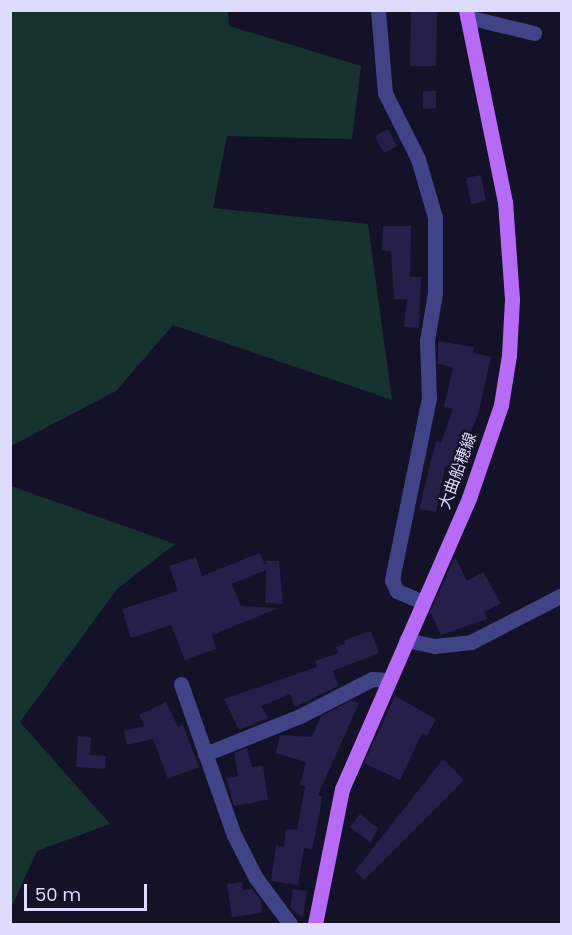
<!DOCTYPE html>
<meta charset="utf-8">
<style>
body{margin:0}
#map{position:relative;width:572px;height:935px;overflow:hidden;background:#141229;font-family:Poppins,"Noto Sans JP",sans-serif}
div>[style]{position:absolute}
.green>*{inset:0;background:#16332f}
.building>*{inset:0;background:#251f49}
.minor>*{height:15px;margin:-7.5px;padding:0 7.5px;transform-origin:7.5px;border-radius:7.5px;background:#404385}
.major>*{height:15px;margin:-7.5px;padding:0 7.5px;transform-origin:7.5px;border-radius:7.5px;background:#b76af6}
span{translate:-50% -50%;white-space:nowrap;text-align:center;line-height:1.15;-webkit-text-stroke:4.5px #141229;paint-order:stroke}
.street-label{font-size:16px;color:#dedcfd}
.frame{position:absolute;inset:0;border:12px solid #dedcfd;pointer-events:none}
.scale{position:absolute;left:24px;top:884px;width:123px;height:27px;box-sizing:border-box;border:3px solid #dedcfd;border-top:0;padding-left:8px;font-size:18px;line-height:21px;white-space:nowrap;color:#dedcfd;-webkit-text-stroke:4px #141229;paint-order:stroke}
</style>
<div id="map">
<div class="green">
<div style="clip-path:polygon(11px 10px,228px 11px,229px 26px,361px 66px,352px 139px,227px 136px,213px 208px,368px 224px,392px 400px,173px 325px,116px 391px,11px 446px)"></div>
<div style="clip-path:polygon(11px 486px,175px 544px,117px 589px,20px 722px,110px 824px,37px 851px,11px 908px)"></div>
</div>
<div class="building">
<div style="clip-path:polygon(411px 10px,437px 10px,436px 66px,410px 66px)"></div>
<div style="clip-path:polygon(423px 91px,436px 91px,436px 108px,423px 109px)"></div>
<div style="clip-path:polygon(388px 129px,397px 146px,384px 153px,375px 136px)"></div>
<div style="clip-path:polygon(481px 175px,486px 201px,471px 204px,466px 178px)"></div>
<div style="clip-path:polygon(383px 226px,411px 226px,410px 277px,421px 277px,419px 328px,404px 327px,407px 299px,394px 299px,391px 251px,382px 250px)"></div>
<div style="clip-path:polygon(438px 341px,474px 347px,473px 353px,491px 357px,478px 415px,454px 469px,445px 467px,436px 512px,419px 509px,436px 441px,441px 443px,453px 409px,444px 407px,453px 367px,438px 364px)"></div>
<div style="clip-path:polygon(260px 553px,266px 567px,266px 561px,279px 561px,283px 604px,265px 603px,266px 570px,232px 584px,241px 606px,279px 608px,212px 635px,216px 649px,185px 660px,171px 625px,131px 638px,122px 609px,178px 591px,169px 566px,196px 557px,202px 576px)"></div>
<div style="clip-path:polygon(455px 557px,467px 581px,483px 572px,501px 603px,484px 612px,487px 619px,441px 635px,430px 612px)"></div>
<div style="clip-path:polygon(371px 631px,379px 653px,333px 671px,338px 686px,295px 707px,290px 694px,261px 706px,268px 718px,239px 730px,224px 699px,317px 667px,315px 661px,338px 653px,336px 647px,345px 644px,344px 640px)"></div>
<div style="clip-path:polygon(395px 696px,436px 719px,427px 736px,422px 733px,400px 780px,364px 763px)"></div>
<div style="clip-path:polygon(352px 700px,359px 703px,318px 795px,322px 796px,320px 812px,312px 849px,304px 848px,298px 885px,271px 881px,276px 845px,284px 847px,286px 829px,297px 830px,305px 786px,300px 785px,306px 762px,276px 753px,280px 735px,312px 737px,321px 716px)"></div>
<div style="clip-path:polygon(166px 702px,178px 727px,183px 725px,199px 767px,168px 779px,153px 739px,127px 745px,124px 731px,145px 726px,139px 715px)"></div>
<div style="clip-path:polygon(78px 736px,91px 737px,90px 755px,106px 756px,105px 769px,76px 767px)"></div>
<div style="clip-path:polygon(247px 748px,252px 767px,263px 766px,268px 800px,234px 806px,226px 778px,238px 776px,234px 753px)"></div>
<div style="clip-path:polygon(443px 759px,464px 780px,364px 880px,355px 871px)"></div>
<div style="clip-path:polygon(360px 814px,378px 828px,371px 843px,350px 827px)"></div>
<div style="clip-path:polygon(242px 882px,243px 890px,252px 889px,261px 901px,262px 913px,232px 917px,227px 884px)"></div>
<div style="clip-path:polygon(293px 889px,307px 891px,303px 918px,290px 908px)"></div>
</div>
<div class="minor">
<div style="left:378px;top:10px;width:83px;rotate:85.2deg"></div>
<div style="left:385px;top:93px;width:74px;rotate:63.4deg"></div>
<div style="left:418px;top:159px;width:60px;rotate:73.7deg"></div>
<div style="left:435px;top:217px;width:76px;rotate:90deg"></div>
<div style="left:435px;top:293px;width:49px;rotate:99.5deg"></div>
<div style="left:427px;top:341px;width:57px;rotate:88deg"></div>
<div style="left:429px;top:398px;width:186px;rotate:101.5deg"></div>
<div style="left:392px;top:580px;width:12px;rotate:66deg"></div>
<div style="left:397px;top:591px;width:28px;rotate:23deg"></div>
<div style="left:467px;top:17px;width:69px;rotate:13.4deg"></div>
<div style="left:406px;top:640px;width:29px;rotate:12deg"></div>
<div style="left:434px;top:646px;width:37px;rotate:-6deg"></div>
<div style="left:471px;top:642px;width:102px;rotate:-27.3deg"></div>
<div style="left:181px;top:684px;width:160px;rotate:70.7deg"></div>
<div style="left:234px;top:835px;width:48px;rotate:62.9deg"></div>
<div style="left:256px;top:878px;width:57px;rotate:53.5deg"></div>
<div style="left:205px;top:754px;width:102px;rotate:-21.8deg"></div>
<div style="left:300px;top:716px;width:81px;rotate:-27.2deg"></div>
<div style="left:372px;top:679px;width:17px;rotate:3deg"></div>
</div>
<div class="major">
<div style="left:315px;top:924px;width:138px;rotate:-78.7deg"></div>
<div style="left:342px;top:789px;width:318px;rotate:-66.4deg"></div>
<div style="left:469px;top:498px;width:98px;rotate:-71deg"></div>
<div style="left:501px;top:405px;width:51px;rotate:-80.9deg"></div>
<div style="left:509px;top:355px;width:56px;rotate:-86.9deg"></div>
<div style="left:512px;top:299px;width:97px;rotate:-94.1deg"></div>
<div style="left:505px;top:202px;width:196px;rotate:-101.5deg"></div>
</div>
<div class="street-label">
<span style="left:458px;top:471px;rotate:-70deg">大曲船穂線</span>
</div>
<div class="frame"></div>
<div class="scale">50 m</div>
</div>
